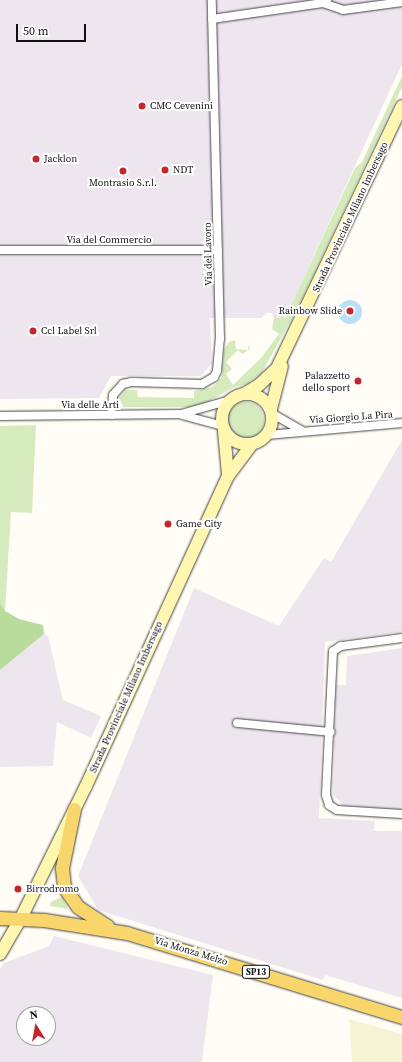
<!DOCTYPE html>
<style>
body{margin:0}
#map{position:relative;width:402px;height:1062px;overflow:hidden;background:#fffdf5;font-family:"Source Serif 4",serif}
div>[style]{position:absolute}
.industrial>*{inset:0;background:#eee6ef}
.farmland>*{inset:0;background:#f6f3d4}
.green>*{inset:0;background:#d5ebbd}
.round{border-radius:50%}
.forest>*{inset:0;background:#b9dc9c}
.water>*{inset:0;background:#b9e0f7}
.roads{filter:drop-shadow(0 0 1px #444) drop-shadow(0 0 1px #444)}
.street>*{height:8px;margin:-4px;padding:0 4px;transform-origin:4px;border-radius:4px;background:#fff}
.secondary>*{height:12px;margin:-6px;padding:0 6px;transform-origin:6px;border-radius:6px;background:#fff6b0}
.secondary>.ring{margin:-6px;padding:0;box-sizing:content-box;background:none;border:12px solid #fff6b0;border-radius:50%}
.primary>*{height:13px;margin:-6.5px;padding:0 6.5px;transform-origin:6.5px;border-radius:6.5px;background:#f9d66b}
.dots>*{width:11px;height:11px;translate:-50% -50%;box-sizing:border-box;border:2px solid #fff;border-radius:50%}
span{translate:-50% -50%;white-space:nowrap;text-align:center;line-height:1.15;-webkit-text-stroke:4px #fff;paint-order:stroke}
.shield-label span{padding:1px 3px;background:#fff;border:1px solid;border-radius:3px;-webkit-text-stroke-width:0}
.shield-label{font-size:9px;color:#111;font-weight:700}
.poi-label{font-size:10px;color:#111}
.left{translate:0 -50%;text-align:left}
.right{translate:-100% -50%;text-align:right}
.street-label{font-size:10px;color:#111}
.north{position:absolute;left:16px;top:1006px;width:40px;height:40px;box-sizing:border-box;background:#fff;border:1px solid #a0a0a0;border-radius:50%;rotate:349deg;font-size:11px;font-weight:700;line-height:16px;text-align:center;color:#111}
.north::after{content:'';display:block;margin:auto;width:14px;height:18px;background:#c4262e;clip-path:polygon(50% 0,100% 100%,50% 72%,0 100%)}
.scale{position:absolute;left:16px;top:24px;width:70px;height:18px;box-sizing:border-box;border:2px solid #111;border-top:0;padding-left:5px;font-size:12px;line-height:14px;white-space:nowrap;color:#111;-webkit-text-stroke:3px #fff;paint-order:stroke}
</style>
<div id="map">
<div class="industrial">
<div style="clip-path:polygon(0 0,402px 0,402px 64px,285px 318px,274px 318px,272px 313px,266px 313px,262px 318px,210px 318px,212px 363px,201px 376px,111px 376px,99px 398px,0 399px)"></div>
<div style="clip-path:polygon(402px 440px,402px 632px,325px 642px,319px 818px,375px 821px,374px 831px,402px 831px,402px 998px,325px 975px,323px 980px,98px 910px,78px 876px,194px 588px,279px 626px,324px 558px,331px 562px)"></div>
<div style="clip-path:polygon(44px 634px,48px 636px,63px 700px,101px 716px,91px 738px,57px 722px,53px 766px,0 767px,0 670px)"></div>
<div style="clip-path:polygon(402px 648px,402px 810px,343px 806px,333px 794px,336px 685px,346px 685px,347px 656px)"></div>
<div style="clip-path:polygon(evenodd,54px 936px,213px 975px,202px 1062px,0 1062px,0 969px,4px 963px,49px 946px,54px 936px,24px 1014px,48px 1014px,48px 1038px,24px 1038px,24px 1014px)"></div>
</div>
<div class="farmland">
<div style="clip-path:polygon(349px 1019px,402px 1034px,402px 1062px,352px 1062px)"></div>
</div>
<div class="green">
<div style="clip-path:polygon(402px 76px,402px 87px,296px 311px,261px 374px,246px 384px,232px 388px,206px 403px,191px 407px,123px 407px,119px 397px,126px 390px,137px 390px,138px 397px,194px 398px,194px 391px,213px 387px,222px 377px,224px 349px,229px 342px,235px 340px,236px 349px,248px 350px,249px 344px,250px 349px,242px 354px,238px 350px,226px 362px,232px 369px,226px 374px,233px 385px,261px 358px,279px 334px,272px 329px,274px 318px,285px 318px,355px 168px,362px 162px)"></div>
<div class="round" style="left:228px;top:402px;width:36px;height:36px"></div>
<div style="clip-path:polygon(36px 425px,32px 513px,11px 512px,5px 611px,0 603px,0 426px)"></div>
<div style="clip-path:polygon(62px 897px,68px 909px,50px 906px,51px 902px)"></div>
</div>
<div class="forest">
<div style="clip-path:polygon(0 603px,5px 611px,19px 619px,43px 625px,44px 634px,0 670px)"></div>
</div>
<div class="water">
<div class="round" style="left:338px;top:300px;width:24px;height:24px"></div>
</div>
<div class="roads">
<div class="street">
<div style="left:323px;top:3px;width:21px;rotate:19deg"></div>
<div style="left:343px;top:10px;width:60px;rotate:-7.7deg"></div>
<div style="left:212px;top:19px;width:112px;rotate:-8.2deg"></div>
<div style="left:323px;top:3px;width:5px;rotate:-37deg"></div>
<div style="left:0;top:250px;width:218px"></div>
<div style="left:273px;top:414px;width:34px;rotate:30deg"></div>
<div style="left:111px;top:415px;width:20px;rotate:-84deg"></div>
<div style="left:113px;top:395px;width:15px;rotate:-48deg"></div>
<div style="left:123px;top:384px;width:9px;rotate:-13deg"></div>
<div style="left:132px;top:382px;width:70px;rotate:1.6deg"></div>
<div style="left:202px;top:384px;width:14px;rotate:-30deg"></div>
<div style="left:214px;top:377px;width:7px;rotate:-63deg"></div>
<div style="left:217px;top:371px;width:32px;rotate:-85deg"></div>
<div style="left:220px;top:339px;width:339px;rotate:-91.4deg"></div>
<div style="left:182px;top:415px;width:42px;rotate:15deg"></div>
<div style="left:0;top:416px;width:181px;rotate:-0.6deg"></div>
<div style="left:181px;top:414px;width:51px;rotate:-15.9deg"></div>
<div style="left:267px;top:435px;width:136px;rotate:-5.1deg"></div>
<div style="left:402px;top:638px;width:62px;rotate:172.5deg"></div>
<div style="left:341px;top:646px;width:9px;rotate:148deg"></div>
<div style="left:333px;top:651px;width:144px;rotate:92.8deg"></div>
<div style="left:326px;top:795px;width:10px;rotate:73deg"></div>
<div style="left:329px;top:805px;width:9px;rotate:32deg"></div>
<div style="left:337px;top:810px;width:65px;rotate:3.5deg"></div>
<div style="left:237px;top:723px;width:94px;rotate:5.5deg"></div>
</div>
<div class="secondary">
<div class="ring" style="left:222px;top:394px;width:38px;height:38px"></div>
<div style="left:244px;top:394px;width:17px;rotate:-31deg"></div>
<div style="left:259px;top:385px;width:25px;rotate:-43deg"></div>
<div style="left:277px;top:368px;width:290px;rotate:-64.5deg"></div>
<div style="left:271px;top:409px;width:44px;rotate:-75.7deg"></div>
<div style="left:224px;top:431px;width:44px;rotate:84.8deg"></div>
<div style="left:0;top:954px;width:42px;rotate:-59.7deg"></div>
<div style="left:21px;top:918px;width:147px;rotate:-63.8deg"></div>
<div style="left:86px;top:786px;width:341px;rotate:-65.4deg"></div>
<div style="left:228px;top:476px;width:40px;rotate:-53deg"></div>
</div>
<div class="primary">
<div style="left:74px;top:809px;width:60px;rotate:101.5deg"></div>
<div style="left:62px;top:868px;width:19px;rotate:84deg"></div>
<div style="left:64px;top:887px;width:24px;rotate:55deg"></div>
<div style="left:78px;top:907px;width:35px;rotate:33deg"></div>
<div style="left:0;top:918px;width:44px;rotate:2.6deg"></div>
<div style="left:44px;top:920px;width:84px;rotate:8.9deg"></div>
<div style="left:127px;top:933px;width:288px;rotate:17deg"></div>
</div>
</div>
<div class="dots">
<div style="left:142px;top:106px;background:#c4262e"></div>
<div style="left:36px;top:159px;background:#c4262e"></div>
<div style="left:165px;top:170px;background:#c4262e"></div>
<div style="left:123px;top:171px;background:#c4262e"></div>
<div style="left:350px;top:311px;background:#c4262e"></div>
<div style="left:33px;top:331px;background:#c4262e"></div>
<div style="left:358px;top:381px;background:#c4262e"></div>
<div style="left:168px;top:524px;background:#c4262e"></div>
<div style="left:18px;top:889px;background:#c4262e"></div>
</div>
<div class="shield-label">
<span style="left:256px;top:972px">SP13</span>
</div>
<div class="poi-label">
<span class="left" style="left:150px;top:106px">CMC Cevenini</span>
<span class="left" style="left:44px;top:159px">Jacklon</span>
<span class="left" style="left:173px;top:170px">NDT</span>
<span style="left:123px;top:183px">Montrasio S.r.l.</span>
<span class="right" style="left:342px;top:311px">Rainbow Slide</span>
<span class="left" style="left:41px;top:331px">Ccl Label Srl</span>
<span class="right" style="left:350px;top:381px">Palazzetto<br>dello sport</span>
<span class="left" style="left:176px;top:524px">Game City</span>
<span class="left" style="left:26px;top:889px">Birrodromo</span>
</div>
<div class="street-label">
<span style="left:350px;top:217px;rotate:-65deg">Strada Provinciale Milano Imbersago</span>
<span style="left:109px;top:240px">Via del Commercio</span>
<span style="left:208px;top:254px;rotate:-91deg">Via del Lavoro</span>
<span style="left:90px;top:405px">Via delle Arti</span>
<span style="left:351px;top:417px;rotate:-4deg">Via Giorgio La Pira</span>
<span style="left:126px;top:697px;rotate:-66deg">Strada Provinciale Milano Imbersago</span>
<span style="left:191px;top:951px;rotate:17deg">Via Monza Melzo</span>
</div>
<div class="north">N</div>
<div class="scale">50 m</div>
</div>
